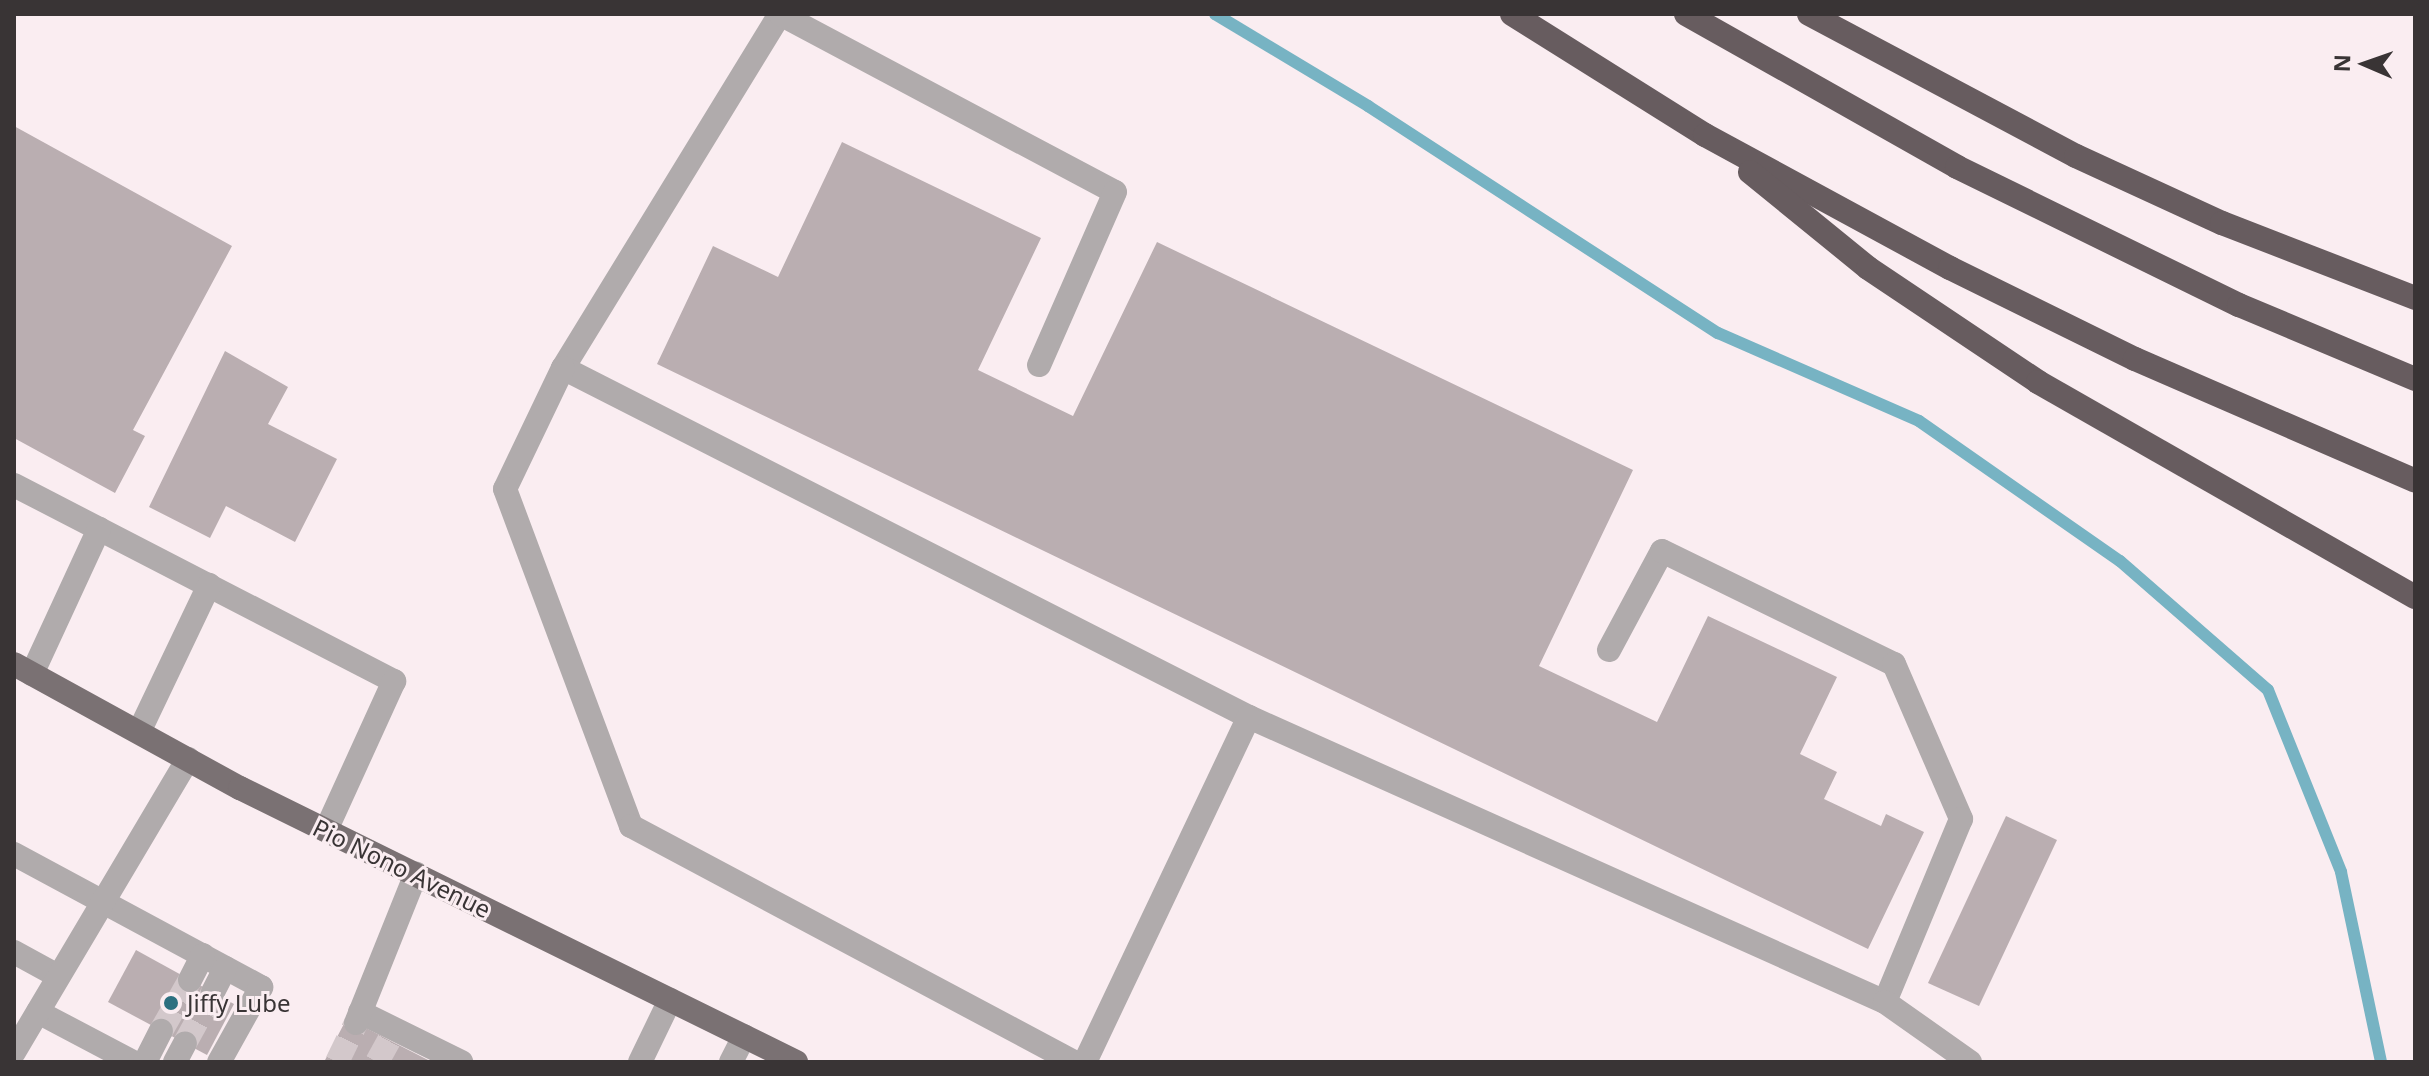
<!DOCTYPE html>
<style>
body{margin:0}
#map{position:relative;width:2429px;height:1076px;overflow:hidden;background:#faedf1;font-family:"Noto Sans",sans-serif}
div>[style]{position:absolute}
.stream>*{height:12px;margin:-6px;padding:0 6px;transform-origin:6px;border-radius:6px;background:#77b3c3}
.building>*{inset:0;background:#baaeb1}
.minor-tunnel>*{height:24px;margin-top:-12px;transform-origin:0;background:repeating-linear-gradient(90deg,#d3c8cb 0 24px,transparent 0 36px)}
.minor>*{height:24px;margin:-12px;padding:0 12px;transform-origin:12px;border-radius:12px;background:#b0abac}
.major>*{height:24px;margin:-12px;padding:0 12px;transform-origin:12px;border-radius:12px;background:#7a7173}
.highway>*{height:24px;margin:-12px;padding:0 12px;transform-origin:12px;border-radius:12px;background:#675c5f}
.dots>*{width:22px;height:22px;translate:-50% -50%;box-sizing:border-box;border:4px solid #faedf1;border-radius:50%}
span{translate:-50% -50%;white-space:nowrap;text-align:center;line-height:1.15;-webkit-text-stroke:6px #faedf1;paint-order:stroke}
.street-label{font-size:24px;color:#393435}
.poi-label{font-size:24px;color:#393435}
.left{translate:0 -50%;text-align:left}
.frame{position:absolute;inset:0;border:16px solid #393435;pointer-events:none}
.north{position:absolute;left:2325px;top:24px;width:80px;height:80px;-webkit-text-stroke:6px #faedf1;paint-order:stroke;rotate:272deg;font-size:22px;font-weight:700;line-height:32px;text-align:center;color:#393435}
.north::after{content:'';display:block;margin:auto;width:28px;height:36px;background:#393435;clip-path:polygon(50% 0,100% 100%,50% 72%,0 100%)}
</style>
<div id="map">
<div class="stream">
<div style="left:1215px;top:14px;width:179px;rotate:31deg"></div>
<div style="left:1368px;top:106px;width:417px;rotate:33deg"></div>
<div style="left:1718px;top:333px;width:219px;rotate:23.6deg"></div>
<div style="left:1919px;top:421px;width:245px;rotate:34.9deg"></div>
<div style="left:2120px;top:561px;width:196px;rotate:41.1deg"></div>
<div style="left:2268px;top:690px;width:196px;rotate:68.1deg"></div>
<div style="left:2341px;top:872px;width:194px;rotate:78.1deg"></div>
</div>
<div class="building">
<div style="clip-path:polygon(14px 126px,232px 246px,133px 430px,145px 436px,115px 493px,14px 438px)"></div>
<div style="clip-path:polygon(842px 142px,1041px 238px,978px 370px,1073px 416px,1157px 242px,1633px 470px,1539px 666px,1657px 722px,1708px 616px,1837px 677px,1800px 754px,1837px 772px,1824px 799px,1881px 826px,1886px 814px,1924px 832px,1868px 949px,657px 364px,713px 246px,778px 277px)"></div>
<div style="clip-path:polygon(225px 351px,288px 387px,268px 424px,337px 459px,295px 542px,226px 506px,210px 538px,149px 507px)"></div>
<div style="clip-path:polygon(2006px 816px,2057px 840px,1979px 1006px,1928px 983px)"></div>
<div style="clip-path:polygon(136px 950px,234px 1004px,207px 1055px,108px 1002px)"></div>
<div style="clip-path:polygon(347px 1018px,389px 1040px,432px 1062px,324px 1062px)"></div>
</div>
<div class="minor-tunnel">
<div style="left:161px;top:1031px;width:59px;rotate:-60.4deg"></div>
<div style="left:185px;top:1043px;width:58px;rotate:-61.2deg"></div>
<div style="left:337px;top:1062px;width:43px;rotate:-64deg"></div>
<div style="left:377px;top:1062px;width:25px;rotate:-61deg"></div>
</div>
<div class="minor">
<div style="left:780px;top:14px;width:415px;rotate:121.5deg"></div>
<div style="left:563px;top:368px;width:770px;rotate:26.96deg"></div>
<div style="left:1249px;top:717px;width:697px;rotate:24.14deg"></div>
<div style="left:780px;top:14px;width:379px;rotate:28deg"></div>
<div style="left:1115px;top:192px;width:189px;rotate:113.7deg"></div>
<div style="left:563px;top:368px;width:134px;rotate:115.6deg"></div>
<div style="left:505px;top:489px;width:360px;rotate:69.5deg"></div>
<div style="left:631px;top:826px;width:502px;rotate:28.05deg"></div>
<div style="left:14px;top:485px;width:428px;rotate:27.3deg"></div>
<div style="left:394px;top:681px;width:164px;rotate:114.5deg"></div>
<div style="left:1609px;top:650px;width:112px;rotate:-61.8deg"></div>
<div style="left:1662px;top:551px;width:258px;rotate:26deg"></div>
<div style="left:1894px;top:664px;width:169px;rotate:66.6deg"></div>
<div style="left:1961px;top:819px;width:198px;rotate:112.6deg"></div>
<div style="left:1885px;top:1002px;width:104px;rotate:35.2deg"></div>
<div style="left:32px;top:674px;width:160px;rotate:-65.2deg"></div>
<div style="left:139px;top:732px;width:163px;rotate:-64.5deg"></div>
<div style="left:14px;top:854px;width:281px;rotate:28.3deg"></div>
<div style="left:261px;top:987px;width:86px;rotate:119.2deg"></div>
<div style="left:14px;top:952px;width:50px;rotate:28.6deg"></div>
<div style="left:190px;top:980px;width:28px;rotate:-63deg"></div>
<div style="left:213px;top:992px;width:27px;rotate:-63deg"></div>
<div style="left:38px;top:1012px;width:107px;rotate:27.8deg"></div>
<div style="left:360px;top:1012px;width:113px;rotate:26.3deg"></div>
<div style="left:356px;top:1023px;width:161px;rotate:-68.1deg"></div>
<div style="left:14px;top:1052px;width:341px;rotate:-59.3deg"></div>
<div style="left:145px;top:1062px;width:35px;rotate:-63deg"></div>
<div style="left:175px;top:1062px;width:21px;rotate:-62deg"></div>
<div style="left:640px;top:1062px;width:69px;rotate:-64.2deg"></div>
<div style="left:731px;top:1062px;width:29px;rotate:-63deg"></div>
<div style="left:1085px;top:1062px;width:382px;rotate:-64.6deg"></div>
</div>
<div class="major">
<div style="left:14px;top:664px;width:258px;rotate:28.8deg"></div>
<div style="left:240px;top:788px;width:620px;rotate:26.23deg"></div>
</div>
<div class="highway">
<div style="left:1512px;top:14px;width:228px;rotate:32.1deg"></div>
<div style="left:1705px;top:135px;width:279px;rotate:28.5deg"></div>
<div style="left:1950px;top:268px;width:206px;rotate:26.2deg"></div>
<div style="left:2135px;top:359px;width:305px;rotate:23.5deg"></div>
<div style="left:1686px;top:14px;width:311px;rotate:29.4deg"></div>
<div style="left:1957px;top:167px;width:314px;rotate:26.1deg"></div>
<div style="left:2239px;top:305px;width:191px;rotate:22.8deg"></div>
<div style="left:1809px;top:14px;width:302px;rotate:28deg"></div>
<div style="left:2076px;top:156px;width:161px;rotate:24.7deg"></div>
<div style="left:2222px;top:223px;width:207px;rotate:21.2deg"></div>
<div style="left:1750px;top:172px;width:152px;rotate:39.1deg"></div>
<div style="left:1868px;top:268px;width:205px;rotate:33.8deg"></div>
<div style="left:2038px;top:382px;width:434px;rotate:29.7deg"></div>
</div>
<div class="dots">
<div style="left:171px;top:1003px;background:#2c7080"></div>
</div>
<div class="street-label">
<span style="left:402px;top:868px;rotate:26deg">Pio Nono Avenue</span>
</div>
<div class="poi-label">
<span class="left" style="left:187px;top:1003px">Jiffy Lube</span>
</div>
<div class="frame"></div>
<div class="north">N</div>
</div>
